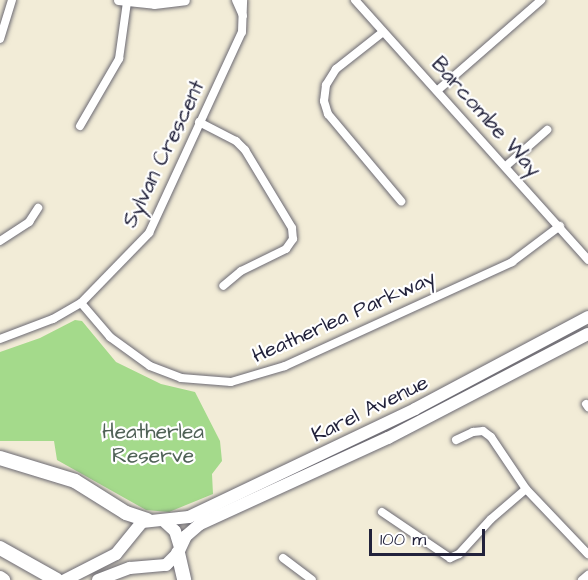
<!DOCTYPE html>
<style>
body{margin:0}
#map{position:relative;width:588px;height:580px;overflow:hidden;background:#f2ecd7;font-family:"Architects Daughter",sans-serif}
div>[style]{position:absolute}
.green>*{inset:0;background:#a4da8b}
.roads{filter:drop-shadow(0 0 2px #6b6972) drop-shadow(0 0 2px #6b6972)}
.minor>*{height:8px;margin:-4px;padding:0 4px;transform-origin:4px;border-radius:4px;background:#fff}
.tertiary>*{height:9px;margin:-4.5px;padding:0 4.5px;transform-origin:4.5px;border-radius:4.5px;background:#fff}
.primary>*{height:12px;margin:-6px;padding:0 6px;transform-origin:6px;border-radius:6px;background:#fff}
.motorway>*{height:14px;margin:-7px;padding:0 7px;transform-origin:7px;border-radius:7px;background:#fff}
span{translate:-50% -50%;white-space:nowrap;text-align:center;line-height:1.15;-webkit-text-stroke:4.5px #fff;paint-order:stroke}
.street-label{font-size:21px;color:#22223b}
.park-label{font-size:21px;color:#506257}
.scale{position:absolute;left:369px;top:529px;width:116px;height:27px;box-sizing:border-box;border:3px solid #22223b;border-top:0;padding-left:8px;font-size:18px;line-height:21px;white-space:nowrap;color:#22223b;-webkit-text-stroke:4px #fff;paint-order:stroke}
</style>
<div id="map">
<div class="green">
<div style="clip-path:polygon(75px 320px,82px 321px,116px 362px,161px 384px,195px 392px,220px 441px,222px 461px,212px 474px,213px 494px,169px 512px,146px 510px,57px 460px,54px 441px,0 441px,0 352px,40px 338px)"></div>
</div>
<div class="roads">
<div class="minor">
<div style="left:236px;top:0;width:17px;rotate:66deg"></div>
<div style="left:355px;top:0;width:349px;rotate:48.1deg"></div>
<div style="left:383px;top:32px;width:60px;rotate:141.8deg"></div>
<div style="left:336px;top:69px;width:19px;rotate:122deg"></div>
<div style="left:326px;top:85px;width:16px;rotate:97deg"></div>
<div style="left:324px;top:101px;width:14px;rotate:73deg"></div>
<div style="left:328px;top:114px;width:114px;rotate:50deg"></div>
<div style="left:0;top:39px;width:41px;rotate:-72.9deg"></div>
<div style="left:438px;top:90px;width:137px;rotate:-41.1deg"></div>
<div style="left:199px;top:122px;width:42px;rotate:27.2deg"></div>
<div style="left:236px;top:141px;width:13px;rotate:45deg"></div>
<div style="left:245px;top:150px;width:91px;rotate:58.9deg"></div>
<div style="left:292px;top:228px;width:11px;rotate:85deg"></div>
<div style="left:293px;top:239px;width:12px;rotate:125deg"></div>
<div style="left:286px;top:249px;width:50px;rotate:153.9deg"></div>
<div style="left:241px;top:271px;width:23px;rotate:140deg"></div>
<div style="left:80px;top:126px;width:78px;rotate:-59.8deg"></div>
<div style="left:119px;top:59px;width:58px;rotate:-82deg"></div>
<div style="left:506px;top:166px;width:55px;rotate:-41.3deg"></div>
<div style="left:0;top:241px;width:35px;rotate:-33deg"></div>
<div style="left:29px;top:222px;width:17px;rotate:-57deg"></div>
<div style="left:81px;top:303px;width:45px;rotate:49.5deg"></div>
<div style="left:110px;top:337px;width:49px;rotate:35.9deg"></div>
<div style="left:150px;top:366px;width:33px;rotate:21deg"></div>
<div style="left:181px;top:378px;width:50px;rotate:4.6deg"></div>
<div style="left:231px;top:382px;width:56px;rotate:-16.5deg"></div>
<div style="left:285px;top:366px;width:250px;rotate:-24.6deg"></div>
<div style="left:512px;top:262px;width:60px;rotate:-36.9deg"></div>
<div style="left:0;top:339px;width:57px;rotate:-20.7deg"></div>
<div style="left:53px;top:319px;width:32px;rotate:-30deg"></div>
<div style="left:81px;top:303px;width:98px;rotate:-45.8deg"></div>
<div style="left:149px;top:233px;width:221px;rotate:-65.2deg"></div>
<div style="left:242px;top:32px;width:32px;rotate:-88deg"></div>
<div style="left:586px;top:404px;width:4px;rotate:56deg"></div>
<div style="left:456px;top:440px;width:19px;rotate:-25deg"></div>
<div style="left:473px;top:432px;width:10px;rotate:-6deg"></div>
<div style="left:483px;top:431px;width:10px;rotate:37deg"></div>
<div style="left:491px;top:437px;width:63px;rotate:56.1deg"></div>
<div style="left:526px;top:489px;width:90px;rotate:46.4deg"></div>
<div style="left:382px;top:512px;width:82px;rotate:34.1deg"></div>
<div style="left:450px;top:558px;width:10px;rotate:-24deg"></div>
<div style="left:459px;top:554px;width:47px;rotate:-47.6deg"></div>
<div style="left:491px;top:519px;width:46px;rotate:-40.6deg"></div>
<div style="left:283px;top:558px;width:36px;rotate:37deg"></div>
<div style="left:582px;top:580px;width:8px;rotate:-40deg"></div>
</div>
<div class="tertiary">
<div style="left:118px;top:0;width:36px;rotate:6deg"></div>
<div style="left:154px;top:4px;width:31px;rotate:-7deg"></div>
</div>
<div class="primary">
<div style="left:163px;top:520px;width:16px;rotate:43deg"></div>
<div style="left:175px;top:531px;width:17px;rotate:73deg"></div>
<div style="left:65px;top:580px;width:57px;rotate:-27deg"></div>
<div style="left:116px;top:554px;width:41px;rotate:-50.9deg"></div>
<div style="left:142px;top:522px;width:47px;rotate:-6.1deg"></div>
<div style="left:189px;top:517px;width:250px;rotate:-25.5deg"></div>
<div style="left:415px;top:409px;width:196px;rotate:-28deg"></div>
<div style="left:98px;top:580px;width:34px;rotate:-21deg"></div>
<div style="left:130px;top:568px;width:36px;rotate:-5deg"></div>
<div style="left:166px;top:565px;width:17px;rotate:-45deg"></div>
<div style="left:178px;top:553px;width:19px;rotate:-65deg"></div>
<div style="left:186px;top:536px;width:18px;rotate:-41deg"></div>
<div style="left:200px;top:524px;width:207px;rotate:-24.6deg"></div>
<div style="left:388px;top:438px;width:225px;rotate:-27.5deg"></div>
</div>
<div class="motorway">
<div style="left:0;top:458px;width:78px;rotate:17deg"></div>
<div style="left:75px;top:481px;width:60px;rotate:32.1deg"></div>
<div style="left:126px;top:513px;width:22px;rotate:18deg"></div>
<div style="left:0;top:548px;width:65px;rotate:29.3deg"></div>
<div style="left:178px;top:553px;width:28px;rotate:77deg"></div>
<div style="left:0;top:578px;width:4px;rotate:34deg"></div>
</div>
</div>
<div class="street-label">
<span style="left:486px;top:117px;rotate:48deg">Barcombe Way</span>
<span style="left:164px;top:154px;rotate:-64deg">Sylvan Crescent</span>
<span style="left:344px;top:317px;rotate:-24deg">Heatherlea Parkway</span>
<span style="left:370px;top:409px;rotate:-26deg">Karel Avenue</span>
</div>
<div class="park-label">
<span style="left:153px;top:444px">Heatherlea<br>Reserve</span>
</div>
<div class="scale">100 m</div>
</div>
